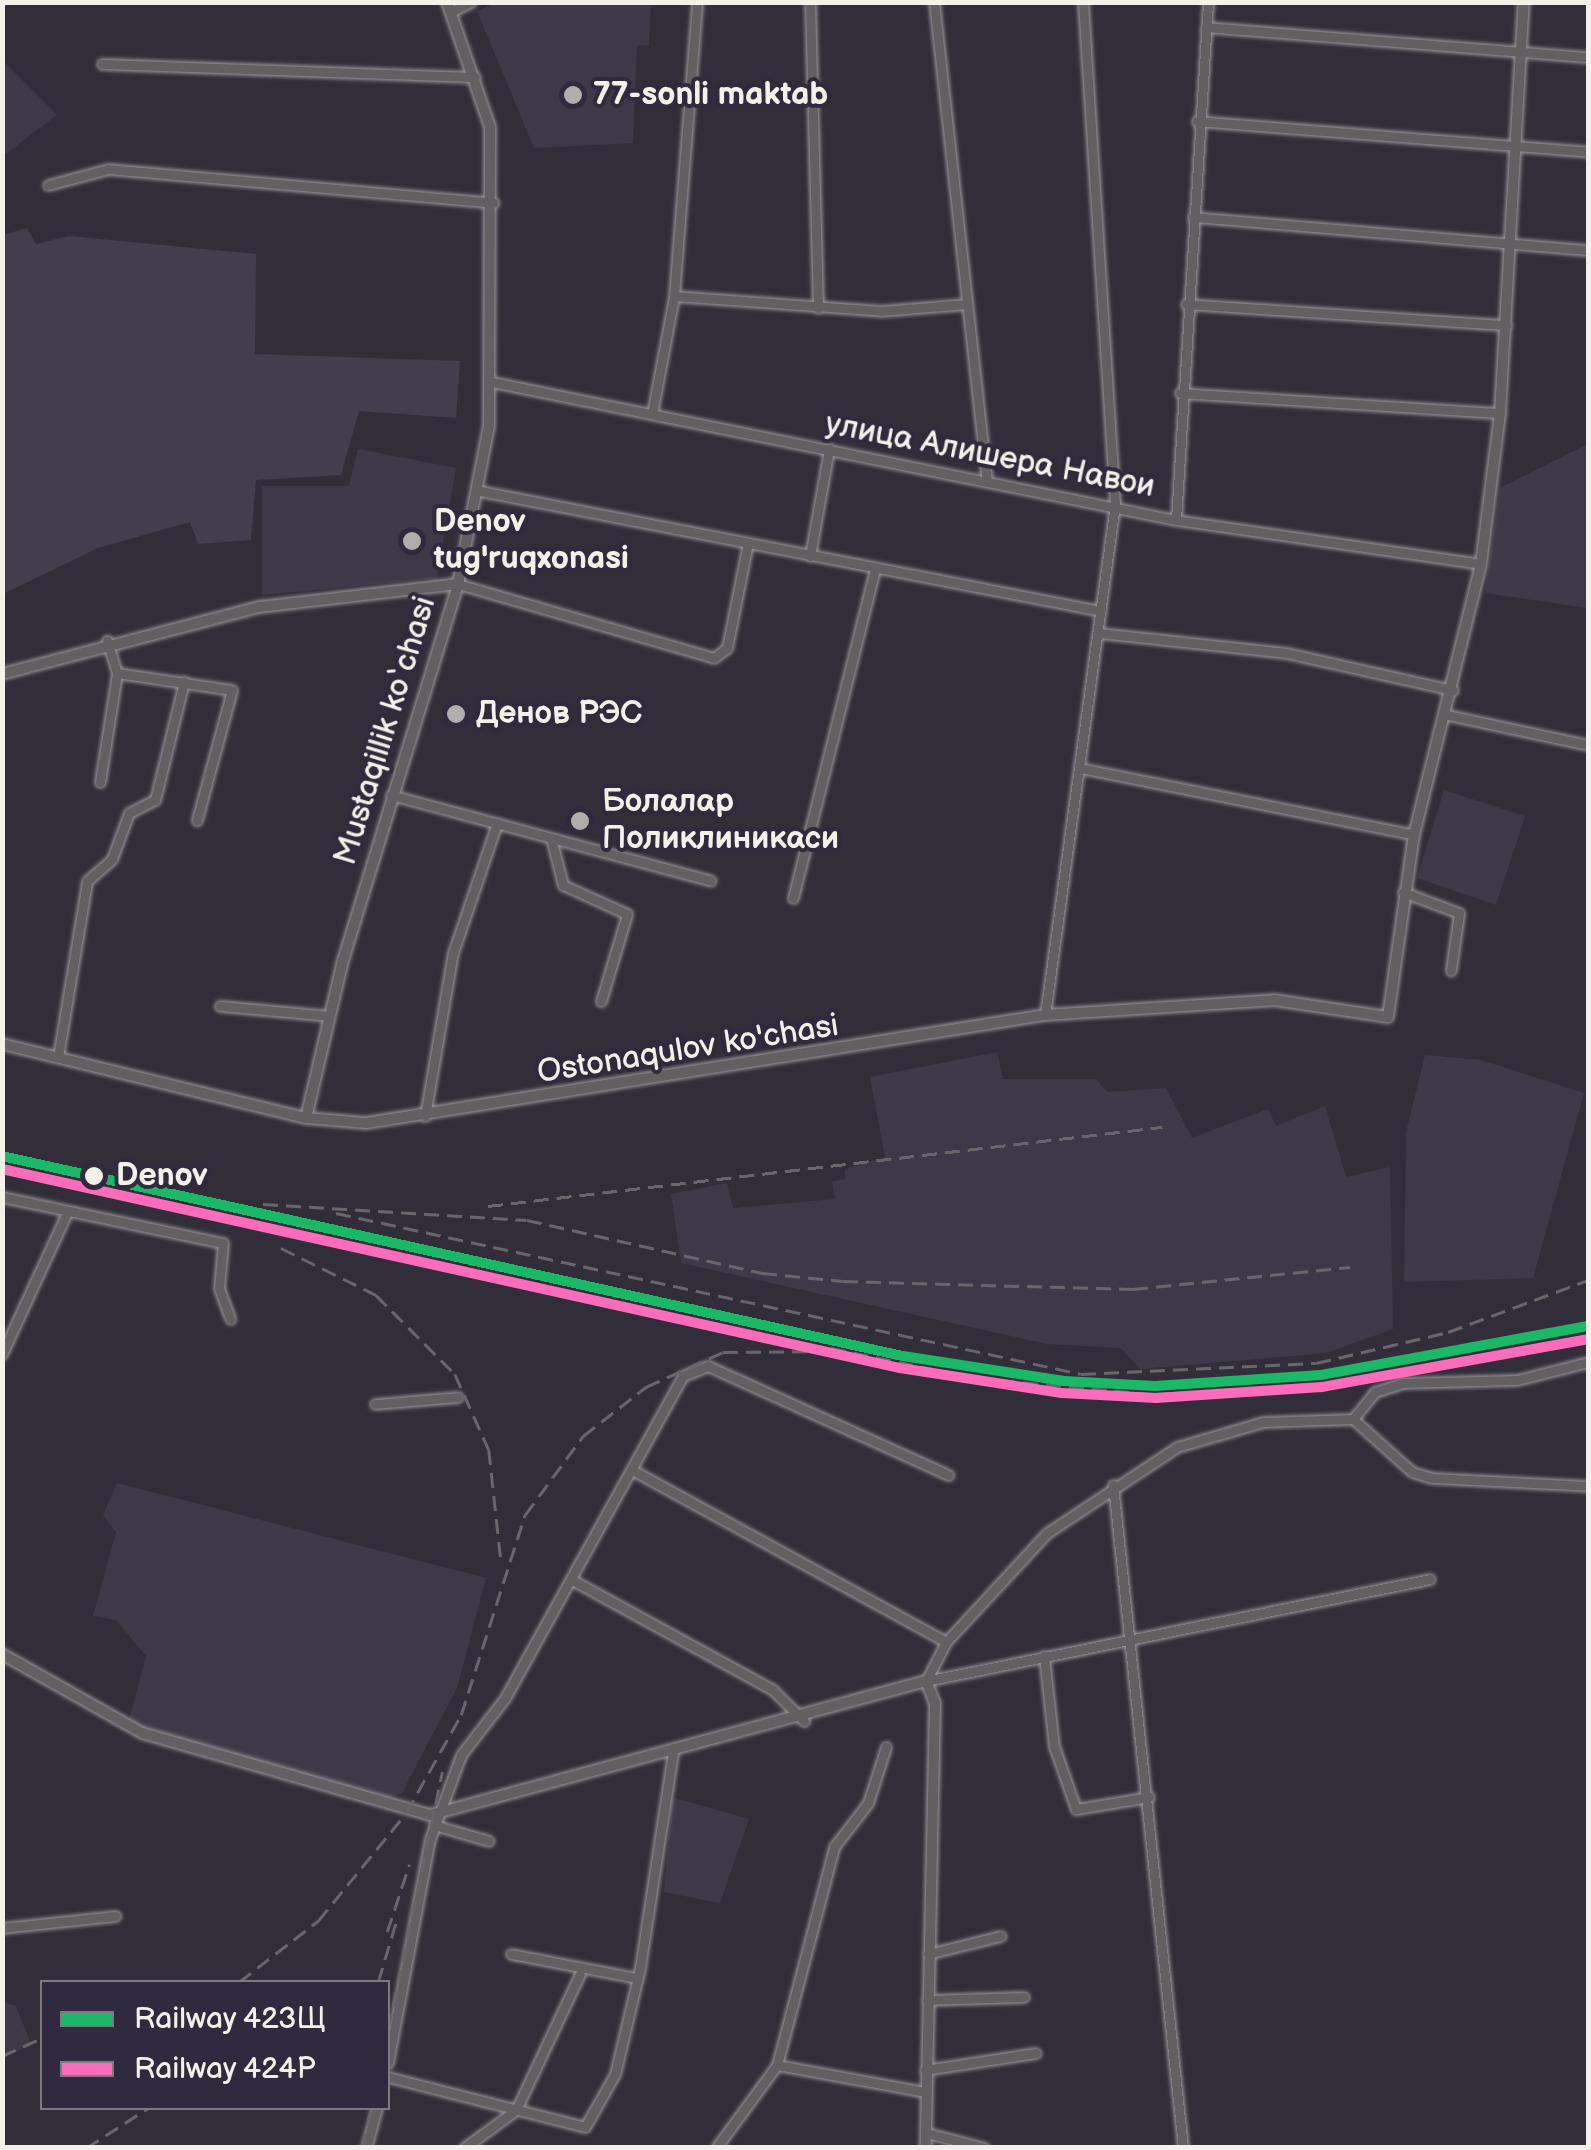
<!DOCTYPE html>
<meta charset="utf-8">
<style>
body{margin:0}
#map{position:relative;width:1591px;height:2150px;overflow:hidden;background:#312e39;font-family:"Balsamiq Sans",sans-serif}
div>[style]{position:absolute}
.built>*{inset:0;background:#3e3948}
.green>*{inset:0;background:#423e4d}
.roads{filter:drop-shadow(0 0 2px #9a989b) drop-shadow(0 0 2px #9a989b)}
.minor>*{height:9px;margin:-4.5px;padding:0 4.5px;transform-origin:4.5px;border-radius:4.5px;background:#626063}
.tertiary>*{height:10px;margin:-5px;padding:0 5px;transform-origin:5px;border-radius:5px;background:#626063}
.rail>*{height:2.5px;margin-top:-1.25px;transform-origin:0;background:repeating-linear-gradient(90deg,#68666b 0 15px,transparent 0 23px)}
.rail-1>*{height:10px;margin:-5px;padding:0 5px;transform-origin:5px;border-radius:5px;background:#1ab867}
.rail-2>*{height:10px;margin:-5px;padding:0 5px;transform-origin:5px;border-radius:5px;background:#fb6dba}
.dots>*{width:28px;height:28px;translate:-50% -50%;box-sizing:border-box;border:5px solid #2f2a3d;border-radius:50%}
span{translate:-50% -50%;white-space:nowrap;text-align:center;line-height:1.15;-webkit-text-stroke:8px #2f2a3d;paint-order:stroke}
.poi-label{font-size:32px;color:#f4f1e8;font-weight:700}
.left{translate:0 -50%;text-align:left}
.street-label{font-size:32px;color:#f4f1e8}
.stop-label{font-size:32px;color:#f4f1e8;font-weight:700}
.frame{position:absolute;inset:0;border:5px solid #f4f1e8;pointer-events:none}
.legend{position:absolute;left:40px;top:1980px;width:350px;height:130px;box-sizing:border-box;background:#2f2a3d;border:2px solid #7e7a81;margin:0;padding:12px 18px;list-style:none;font-size:30px;color:#f4f1e8}
.legend li{display:flex;align-items:center;gap:20px;height:50px}
.legend b{width:50px;border:2px solid #7e7a81}
</style>
<div id="map">
<div class="built">
<div style="clip-path:polygon(498px 2px,651px 3px,649px 46px,637px 45px,633px 143px,534px 148px,477px 11px)"></div>
<div style="clip-path:polygon(2px 60px,57px 115px,3px 156px,2px 156px)"></div>
<div style="clip-path:polygon(1588px 444px,1588px 608px,1485px 593px,1500px 488px)"></div>
<div style="clip-path:polygon(358px 449px,456px 468px,437px 578px,262px 595px,262px 486px,349px 486px)"></div>
<div style="clip-path:polygon(1444px 790px,1525px 816px,1496px 905px,1417px 878px)"></div>
<div style="clip-path:polygon(997px 1052px,1003px 1079px,1096px 1079px,1107px 1092px,1166px 1088px,1192px 1138px,1268px 1109px,1276px 1126px,1325px 1106px,1346px 1177px,1390px 1167px,1393px 1329px,1326px 1353px,1140px 1369px,1121px 1348px,1047px 1344px,681px 1263px,671px 1194px,727px 1183px,733px 1208px,835px 1199px,832px 1181px,845px 1179px,845px 1169px,885px 1157px,870px 1077px)"></div>
<div style="clip-path:polygon(1425px 1055px,1481px 1060px,1584px 1093px,1533px 1278px,1404px 1282px,1406px 1132px)"></div>
<div style="clip-path:polygon(117px 1483px,486px 1578px,457px 1688px,402px 1793px,378px 1803px,128px 1724px,146px 1656px,116px 1620px,93px 1616px,116px 1532px,103px 1515px)"></div>
<div style="clip-path:polygon(672px 1797px,749px 1819px,720px 1903px,664px 1892px)"></div>
<div style="clip-path:polygon(3px 2002px,16px 2006px,31px 2044px,3px 2059px)"></div>
</div>
<div class="green">
<div style="clip-path:polygon(27px 228px,36px 244px,69px 236px,256px 254px,255px 354px,460px 361px,456px 418px,359px 411px,341px 475px,256px 480px,251px 540px,198px 544px,190px 522px,98px 548px,3px 594px,3px 235px)"></div>
</div>
<div class="roads">
<div class="minor">
<div style="left:810px;top:2px;width:306px;rotate:88.5deg"></div>
<div style="left:934px;top:2px;width:482px;rotate:83.7deg"></div>
<div style="left:451px;top:12px;width:22px;rotate:-27deg"></div>
<div style="left:1206px;top:27px;width:383px;rotate:4.5deg"></div>
<div style="left:102px;top:64px;width:373px;rotate:2deg"></div>
<div style="left:1197px;top:121px;width:392px;rotate:4.5deg"></div>
<div style="left:48px;top:185px;width:62px;rotate:-14.9deg"></div>
<div style="left:108px;top:169px;width:387px;rotate:5deg"></div>
<div style="left:1193px;top:217px;width:396px;rotate:4.8deg"></div>
<div style="left:674px;top:296px;width:208px;rotate:4.1deg"></div>
<div style="left:881px;top:311px;width:86px;rotate:-4.7deg"></div>
<div style="left:1186px;top:304px;width:321px;rotate:3.8deg"></div>
<div style="left:492px;top:382px;width:698px;rotate:11.41deg"></div>
<div style="left:1176px;top:520px;width:308px;rotate:8.2deg"></div>
<div style="left:1180px;top:393px;width:321px;rotate:3.6deg"></div>
<div style="left:652px;top:414px;width:120px;rotate:-79.4deg"></div>
<div style="left:674px;top:296px;width:295px;rotate:-85.5deg"></div>
<div style="left:480px;top:491px;width:632px;rotate:10.94deg"></div>
<div style="left:1176px;top:520px;width:519px;rotate:-86.46deg"></div>
<div style="left:810px;top:556px;width:109px;rotate:-79.9deg"></div>
<div style="left:458px;top:584px;width:266px;rotate:16.1deg"></div>
<div style="left:714px;top:658px;width:16px;rotate:-38deg"></div>
<div style="left:727px;top:648px;width:107px;rotate:-78.7deg"></div>
<div style="left:1099px;top:633px;width:189px;rotate:6.1deg"></div>
<div style="left:1287px;top:653px;width:170px;rotate:12.6deg"></div>
<div style="left:117px;top:673px;width:116px;rotate:8.4deg"></div>
<div style="left:232px;top:690px;width:135px;rotate:105.1deg"></div>
<div style="left:1448px;top:715px;width:143px;rotate:12.1deg"></div>
<div style="left:1080px;top:768px;width:341px;rotate:11.3deg"></div>
<div style="left:100px;top:782px;width:110px;rotate:-81.1deg"></div>
<div style="left:117px;top:673px;width:34px;rotate:-107deg"></div>
<div style="left:391px;top:795px;width:331px;rotate:15deg"></div>
<div style="left:551px;top:838px;width:49px;rotate:75.7deg"></div>
<div style="left:563px;top:885px;width:70px;rotate:24.4deg"></div>
<div style="left:627px;top:914px;width:91px;rotate:106.6deg"></div>
<div style="left:1403px;top:892px;width:60px;rotate:20.6deg"></div>
<div style="left:1459px;top:913px;width:58px;rotate:98deg"></div>
<div style="left:793px;top:898px;width:339px;rotate:-76deg"></div>
<div style="left:220px;top:1006px;width:109px;rotate:5.2deg"></div>
<div style="left:1045px;top:1015px;width:516px;rotate:-82.2deg"></div>
<div style="left:1115px;top:504px;width:503px;rotate:-93.65deg"></div>
<div style="left:58px;top:1057px;width:178px;rotate:-80.6deg"></div>
<div style="left:87px;top:881px;width:33px;rotate:-41deg"></div>
<div style="left:112px;top:859px;width:49px;rotate:-69.7deg"></div>
<div style="left:129px;top:813px;width:29px;rotate:-27deg"></div>
<div style="left:155px;top:800px;width:122px;rotate:-76.2deg"></div>
<div style="left:425px;top:1116px;width:165px;rotate:-80.3deg"></div>
<div style="left:453px;top:953px;width:137px;rotate:-71.3deg"></div>
<div style="left:2px;top:1197px;width:226px;rotate:11.8deg"></div>
<div style="left:223px;top:1243px;width:45px;rotate:95.1deg"></div>
<div style="left:219px;top:1288px;width:33px;rotate:70deg"></div>
<div style="left:2px;top:1354px;width:155px;rotate:-65.3deg"></div>
<div style="left:375px;top:1404px;width:83px;rotate:-4.8deg"></div>
<div style="left:1353px;top:1419px;width:35px;rotate:-51deg"></div>
<div style="left:1375px;top:1392px;width:28px;rotate:-18deg"></div>
<div style="left:1402px;top:1383px;width:115px;rotate:-1.5deg"></div>
<div style="left:1517px;top:1380px;width:73px;rotate:-14.2deg"></div>
<div style="left:634px;top:1471px;width:356px;rotate:28.7deg"></div>
<div style="left:1113px;top:1485px;width:667px;rotate:83.97deg"></div>
<div style="left:574px;top:1581px;width:227px;rotate:28.7deg"></div>
<div style="left:773px;top:1690px;width:44px;rotate:45deg"></div>
<div style="left:1044px;top:1656px;width:91px;rotate:83.7deg"></div>
<div style="left:1054px;top:1746px;width:67px;rotate:70.8deg"></div>
<div style="left:1076px;top:1809px;width:74px;rotate:-9.3deg"></div>
<div style="left:926px;top:1681px;width:44px;rotate:-62.9deg"></div>
<div style="left:946px;top:1642px;width:149px;rotate:-47.2deg"></div>
<div style="left:1047px;top:1533px;width:156px;rotate:-33.5deg"></div>
<div style="left:1177px;top:1447px;width:90px;rotate:-16.2deg"></div>
<div style="left:1263px;top:1422px;width:90px;rotate:-1.9deg"></div>
<div style="left:1353px;top:1419px;width:79px;rotate:41.9deg"></div>
<div style="left:1412px;top:1472px;width:21px;rotate:17deg"></div>
<div style="left:1432px;top:1478px;width:156px;rotate:2.9deg"></div>
<div style="left:926px;top:1681px;width:514px;rotate:-11.44deg"></div>
<div style="left:434px;top:1825px;width:57px;rotate:16.2deg"></div>
<div style="left:2px;top:1928px;width:114px;rotate:-6.1deg"></div>
<div style="left:511px;top:1954px;width:128px;rotate:10.8deg"></div>
<div style="left:928px;top:1954px;width:75px;rotate:-13.9deg"></div>
<div style="left:927px;top:2000px;width:97px;rotate:-1.8deg"></div>
<div style="left:388px;top:2063px;width:228px;rotate:-79.4deg"></div>
<div style="left:430px;top:1839px;width:90px;rotate:-69.7deg"></div>
<div style="left:461px;top:1755px;width:72px;rotate:-52.3deg"></div>
<div style="left:505px;top:1698px;width:368px;rotate:-61.1deg"></div>
<div style="left:683px;top:1376px;width:27px;rotate:-22deg"></div>
<div style="left:708px;top:1366px;width:264px;rotate:24.4deg"></div>
<div style="left:777px;top:2065px;width:150px;rotate:10.3deg"></div>
<div style="left:925px;top:2070px;width:112px;rotate:-8.7deg"></div>
<div style="left:388px;top:2077px;width:203px;rotate:14.2deg"></div>
<div style="left:585px;top:2127px;width:61px;rotate:-60.5deg"></div>
<div style="left:615px;top:2074px;width:109px;rotate:-76.7deg"></div>
<div style="left:640px;top:1968px;width:218px;rotate:-81.3deg"></div>
<div style="left:927px;top:2133px;width:59px;rotate:14.7deg"></div>
<div style="left:366px;top:2148px;width:41px;rotate:-74.6deg"></div>
<div style="left:464px;top:2148px;width:64px;rotate:-36.2deg"></div>
<div style="left:516px;top:2110px;width:150px;rotate:-64.8deg"></div>
<div style="left:716px;top:2148px;width:103px;rotate:-53.7deg"></div>
<div style="left:777px;top:2065px;width:225px;rotate:-75.3deg"></div>
<div style="left:834px;top:1847px;width:56px;rotate:-52.3deg"></div>
<div style="left:868px;top:1803px;width:59px;rotate:-72.2deg"></div>
</div>
<div class="tertiary">
<div style="left:2px;top:674px;width:267px;rotate:-14.6deg"></div>
<div style="left:260px;top:607px;width:199px;rotate:-6.6deg"></div>
<div style="left:2px;top:1044px;width:313px;rotate:13.7deg"></div>
<div style="left:306px;top:1118px;width:60px;rotate:4.8deg"></div>
<div style="left:366px;top:1123px;width:688px;rotate:-9.04deg"></div>
<div style="left:1045px;top:1015px;width:229px;rotate:-3.7deg"></div>
<div style="left:1274px;top:1000px;width:115px;rotate:8.5deg"></div>
<div style="left:1388px;top:1017px;width:184px;rotate:-81.9deg"></div>
<div style="left:1414px;top:835px;width:279px;rotate:-76.1deg"></div>
<div style="left:1481px;top:564px;width:152px;rotate:-82.8deg"></div>
<div style="left:1500px;top:413px;width:412px;rotate:-86.7deg"></div>
<div style="left:306px;top:1118px;width:158px;rotate:-76.8deg"></div>
<div style="left:342px;top:964px;width:397px;rotate:-73deg"></div>
<div style="left:458px;top:584px;width:161px;rotate:-78.9deg"></div>
<div style="left:489px;top:426px;width:299px;rotate:-89.8deg"></div>
<div style="left:490px;top:127px;width:132px;rotate:-109deg"></div>
<div style="left:2px;top:1654px;width:161px;rotate:29.4deg"></div>
<div style="left:142px;top:1733px;width:299px;rotate:15.9deg"></div>
<div style="left:430px;top:1815px;width:514px;rotate:-15.12deg"></div>
<div style="left:926px;top:1681px;width:24px;rotate:68deg"></div>
<div style="left:935px;top:1703px;width:445px;rotate:91.2deg"></div>
</div>
</div>
<div class="rail">
<div style="left:263px;top:1204px;width:264px;rotate:3.5deg"></div>
<div style="left:527px;top:1220px;width:241px;rotate:12.7deg"></div>
<div style="left:762px;top:1273px;width:81px;rotate:5.6deg"></div>
<div style="left:843px;top:1281px;width:290px;rotate:1.6deg"></div>
<div style="left:1133px;top:1289px;width:218px;rotate:-5.8deg"></div>
<div style="left:488px;top:1206px;width:679px;rotate:-6.69deg"></div>
<div style="left:336px;top:1213px;width:762px;rotate:12.19deg"></div>
<div style="left:1081px;top:1374px;width:235px;rotate:-2.7deg"></div>
<div style="left:1316px;top:1363px;width:136px;rotate:-13.2deg"></div>
<div style="left:1448px;top:1332px;width:149px;rotate:-20.4deg"></div>
<div style="left:281px;top:1248px;width:106px;rotate:26.3deg"></div>
<div style="left:376px;top:1295px;width:112px;rotate:45deg"></div>
<div style="left:455px;top:1374px;width:83px;rotate:65.9deg"></div>
<div style="left:489px;top:1450px;width:112px;rotate:83.8deg"></div>
<div style="left:831px;top:1348px;width:149px;rotate:11.6deg"></div>
<div style="left:977px;top:1378px;width:178px;rotate:5.2deg"></div>
<div style="left:1154px;top:1394px;width:170px;rotate:-3.4deg"></div>
<div style="left:1324px;top:1384px;width:268px;rotate:-10.3deg"></div>
<div style="left:387px;top:1932px;width:71px;rotate:-71.8deg"></div>
<div style="left:239px;top:1982px;width:100px;rotate:-37.7deg"></div>
<div style="left:318px;top:1921px;width:139px;rotate:-50.8deg"></div>
<div style="left:406px;top:1813px;width:112px;rotate:-60.7deg"></div>
<div style="left:461px;top:1715px;width:210px;rotate:-72.3deg"></div>
<div style="left:525px;top:1515px;width:98px;rotate:-53.7deg"></div>
<div style="left:583px;top:1436px;width:80px;rotate:-37.9deg"></div>
<div style="left:646px;top:1387px;width:85px;rotate:-24.4deg"></div>
<div style="left:723px;top:1352px;width:121px;rotate:-0.5deg"></div>
<div style="left:378px;top:1982px;width:63px;rotate:-73.3deg"></div>
<div style="left:388px;top:2029px;width:263px;rotate:-78.1deg"></div>
<div style="left:2px;top:2056px;width:44px;rotate:-24.2deg"></div>
<div style="left:86px;top:2148px;width:74px;rotate:-32.8deg"></div>
<div style="left:362px;top:2148px;width:41px;rotate:-77.3deg"></div>
</div>
<div class="rail-1">
<div style="left:2px;top:1156px;width:923px;rotate:12.52deg"></div>
<div style="left:903px;top:1356px;width:163px;rotate:8.8deg"></div>
<div style="left:1064px;top:1381px;width:91px;rotate:3.1deg"></div>
<div style="left:1155px;top:1386px;width:166px;rotate:-3.8deg"></div>
<div style="left:1321px;top:1375px;width:271px;rotate:-10.4deg"></div>
</div>
<div class="rail-2">
<div style="left:2px;top:1169px;width:920px;rotate:12.5deg"></div>
<div style="left:900px;top:1368px;width:164px;rotate:8.8deg"></div>
<div style="left:1062px;top:1393px;width:94px;rotate:3deg"></div>
<div style="left:1156px;top:1398px;width:166px;rotate:-3.8deg"></div>
<div style="left:1322px;top:1387px;width:270px;rotate:-10.2deg"></div>
</div>
<div class="dots">
<div style="left:573px;top:95px;background:#b0adab"></div>
<div style="left:412px;top:541px;background:#b0adab"></div>
<div style="left:456px;top:714px;background:#b0adab"></div>
<div style="left:580px;top:821px;background:#b0adab"></div>
<div style="left:94px;top:1176px;background:#f4f1e8"></div>
</div>
<div class="poi-label">
<span class="left" style="left:593px;top:95px">77-sonli maktab</span>
<span class="left" style="left:434px;top:541px">Denov<br>tug'ruqxonasi</span>
<span class="left" style="left:476px;top:714px">Денов РЭС</span>
<span class="left" style="left:602px;top:821px">Болалар<br>Поликлиникаси</span>
</div>
<div class="street-label">
<span style="left:990px;top:456px;rotate:11deg">улица Алишера Навои</span>
<span style="left:386px;top:731px;rotate:-73deg">Mustaqillik ko‘chasi</span>
<span style="left:688px;top:1050px;rotate:-9deg">Ostonaqulov ko'chasi</span>
</div>
<div class="stop-label">
<span class="left" style="left:116px;top:1176px">Denov</span>
</div>
<div class="frame"></div>
<ul class="legend">
<li><b style="height:12px;background:#1ab867"></b>Railway 423Щ</li>
<li><b style="height:12px;background:#fb6dba"></b>Railway 424Р</li>
</ul>
</div>
